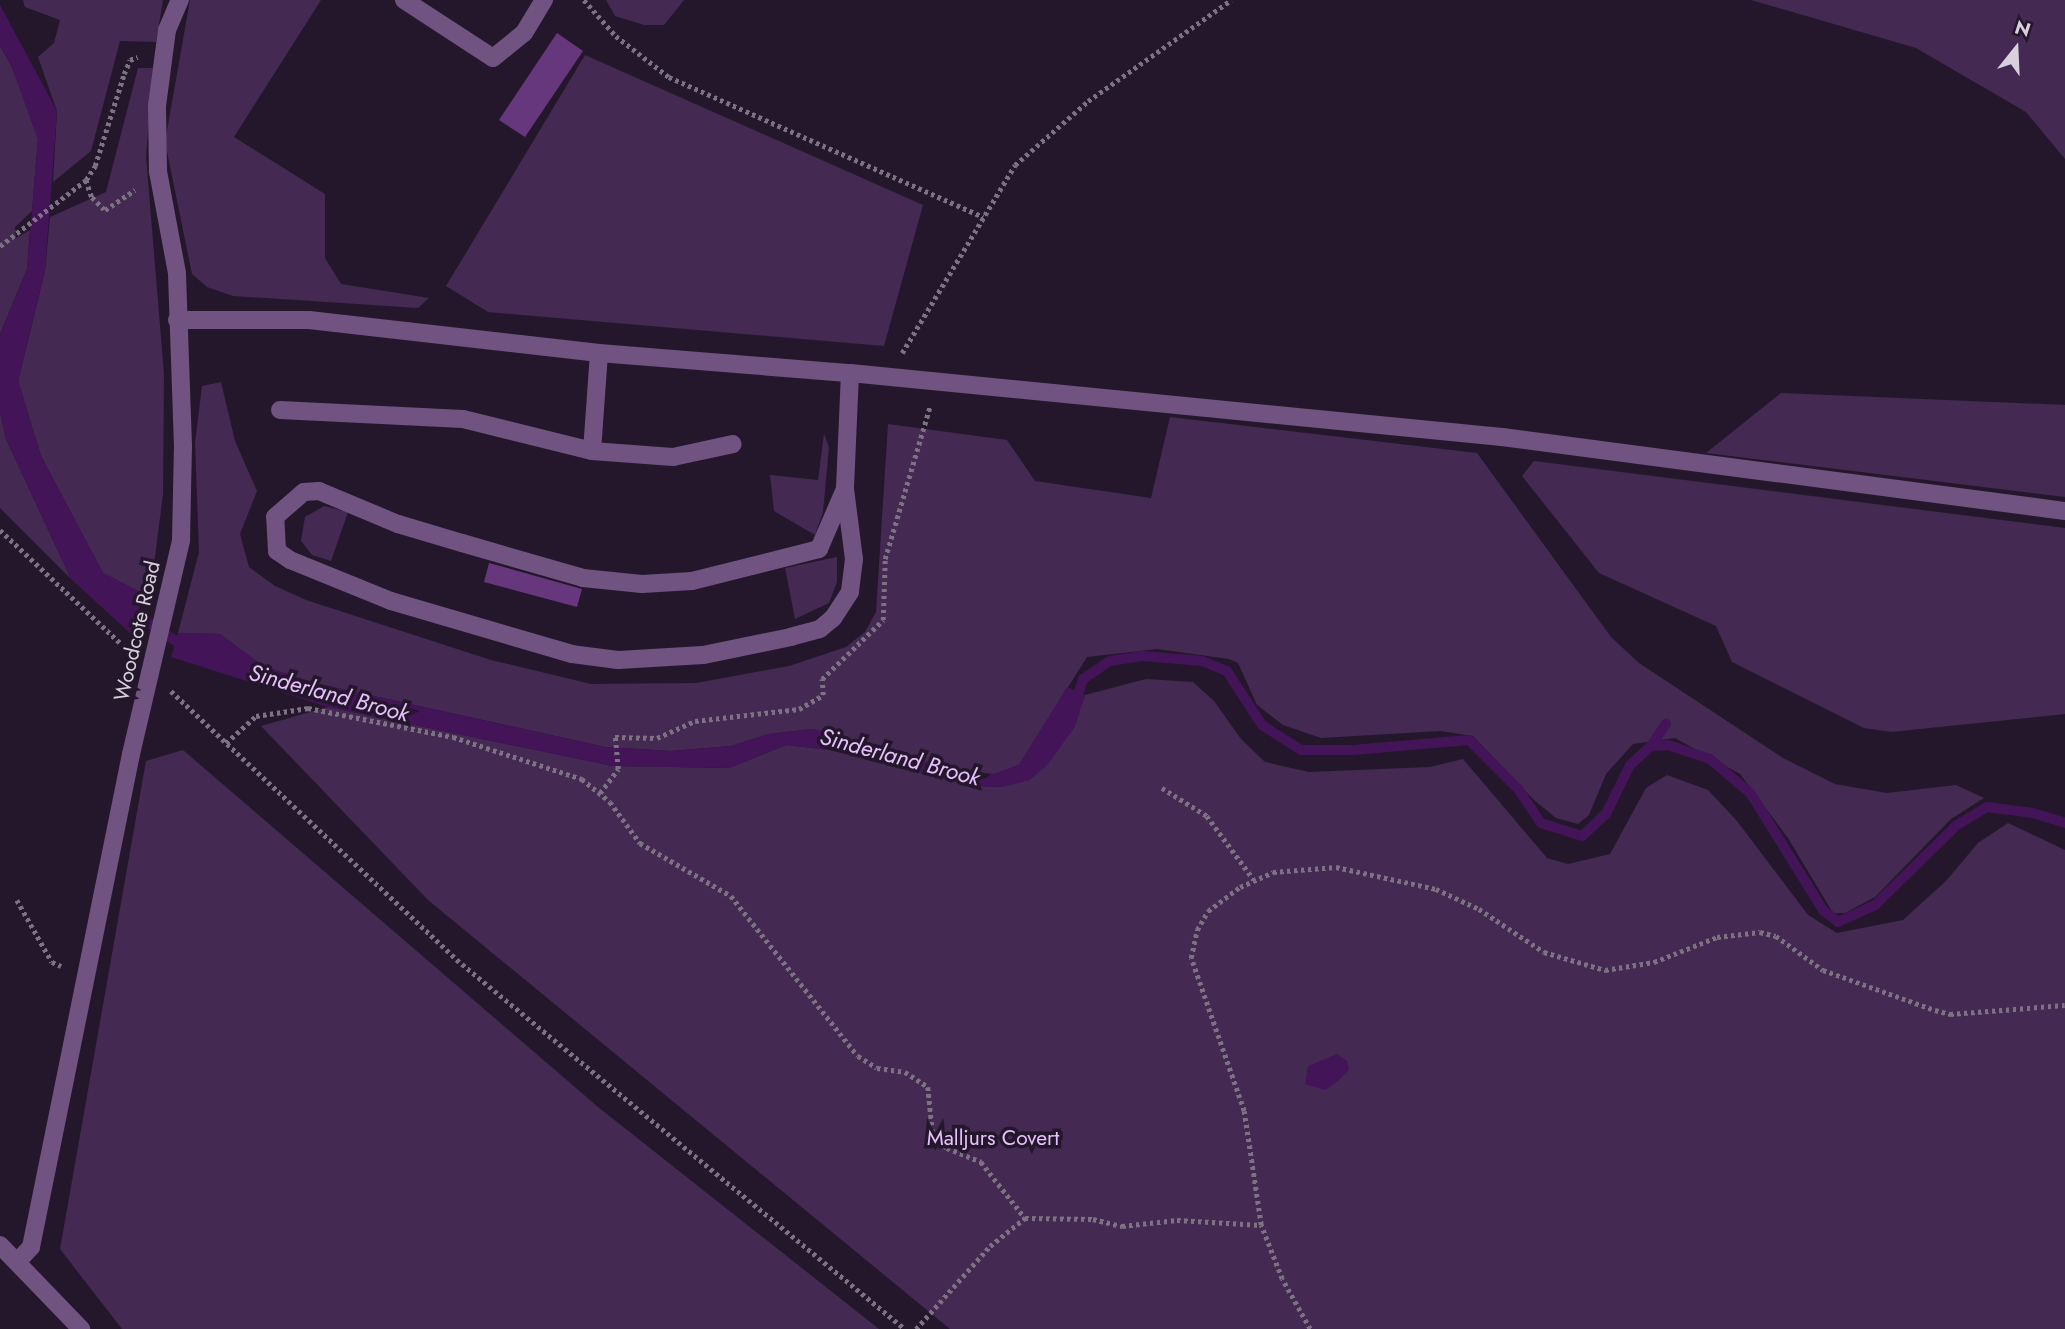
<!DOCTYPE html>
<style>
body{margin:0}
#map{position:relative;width:2065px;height:1329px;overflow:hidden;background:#24172b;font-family:Jost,sans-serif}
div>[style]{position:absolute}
.green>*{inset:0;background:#442953}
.water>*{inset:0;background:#431458}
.stream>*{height:10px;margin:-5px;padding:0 5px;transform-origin:5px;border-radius:5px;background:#431458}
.building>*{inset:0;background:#66377d}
.path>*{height:4.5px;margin-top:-2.25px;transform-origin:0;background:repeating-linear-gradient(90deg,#7d7283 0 3.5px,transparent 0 7px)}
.minor>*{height:18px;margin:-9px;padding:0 9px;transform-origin:9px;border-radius:9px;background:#715382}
span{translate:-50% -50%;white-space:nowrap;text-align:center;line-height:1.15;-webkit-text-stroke:7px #24172b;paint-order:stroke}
.street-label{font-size:21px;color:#d9d0de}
.park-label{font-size:21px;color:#e7c1fc}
.water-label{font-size:23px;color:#e6c0fc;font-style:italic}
.north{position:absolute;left:1981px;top:14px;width:70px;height:70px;-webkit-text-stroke:5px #24172b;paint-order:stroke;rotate:18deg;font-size:19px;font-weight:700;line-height:28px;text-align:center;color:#d9d0de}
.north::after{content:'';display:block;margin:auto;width:24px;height:32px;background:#d9d0de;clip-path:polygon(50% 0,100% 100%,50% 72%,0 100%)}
</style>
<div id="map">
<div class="green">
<div style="clip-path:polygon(23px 0,163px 0,156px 42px,120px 41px,91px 151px,53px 182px,57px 111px,38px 57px,54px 43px,60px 20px,25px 7px)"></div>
<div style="clip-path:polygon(190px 0,321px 0,234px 137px,325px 194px,325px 258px,341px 284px,429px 298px,418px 308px,233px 296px,207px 287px,192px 274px,165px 142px)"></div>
<div style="clip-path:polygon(606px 0,684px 0,664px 25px,644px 25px,615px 16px)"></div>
<div style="clip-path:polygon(1751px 0,2065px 0,2065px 159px,2026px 112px,1916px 48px)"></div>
<div style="clip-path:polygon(0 46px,12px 67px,38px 139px,32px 211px,15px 227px,16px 238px,30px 230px,27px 269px,0 334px)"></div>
<div style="clip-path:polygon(585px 55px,923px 205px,884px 346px,488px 312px,446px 286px)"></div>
<div style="clip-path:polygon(138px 68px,153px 68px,146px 156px,164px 374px,163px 494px,155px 557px,144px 594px,103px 573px,41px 456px,18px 381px,45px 271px,50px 217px,106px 192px)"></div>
<div style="clip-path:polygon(221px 382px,235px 441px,257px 491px,240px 534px,249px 567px,275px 586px,306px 600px,491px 660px,591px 684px,696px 683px,789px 666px,846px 647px,865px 632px,876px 612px,888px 424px,1007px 440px,1035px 481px,1151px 498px,1170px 417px,1477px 453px,1611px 637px,1639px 663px,1783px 758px,1835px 784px,1887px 793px,1956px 785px,1984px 798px,1951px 819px,1875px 897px,1845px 913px,1833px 913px,1788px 838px,1740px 774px,1675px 738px,1633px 744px,1606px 774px,1589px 815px,1578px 824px,1556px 818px,1534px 800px,1473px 736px,1440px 731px,1321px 738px,1283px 725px,1257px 705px,1238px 663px,1229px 659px,1157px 649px,1087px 657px,1019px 765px,994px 774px,953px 770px,813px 729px,769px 734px,731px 746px,671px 751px,605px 747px,315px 683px,263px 666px,220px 634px,178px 633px,199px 552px,195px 443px,202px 386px)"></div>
<div style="clip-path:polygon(1781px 393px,2065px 405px,2065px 497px,1706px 453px)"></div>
<div style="clip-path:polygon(0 412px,6px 439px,71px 579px,0 508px)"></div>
<div style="clip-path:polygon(824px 434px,829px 447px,823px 512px,815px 535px,774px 511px,770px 475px,818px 480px)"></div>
<div style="clip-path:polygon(1534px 461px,2065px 528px,2065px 714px,1891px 732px,1864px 728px,1732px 662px,1716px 626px,1599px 573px,1522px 476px)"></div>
<div style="clip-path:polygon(324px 506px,348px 512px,331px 561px,312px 555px,301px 541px,305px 517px)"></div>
<div style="clip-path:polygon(837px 557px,837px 582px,829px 603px,795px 619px,785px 568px)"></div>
<div style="clip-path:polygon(1146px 679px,1193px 682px,1214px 701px,1241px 739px,1265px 762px,1309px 772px,1430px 767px,1463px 759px,1547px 858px,1568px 864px,1610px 854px,1646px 788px,1667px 775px,1708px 790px,1737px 821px,1808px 915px,1837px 933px,1903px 920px,1946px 881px,1978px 843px,2008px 823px,2065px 850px,2065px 1329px,950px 1329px,428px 900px,261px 726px,328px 707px,613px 766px,729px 768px,786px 745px,830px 750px,977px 786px,1003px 787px,1074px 728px,1085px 695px)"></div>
<div style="clip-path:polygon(183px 750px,598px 1107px,879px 1329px,122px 1329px,60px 1249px,146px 761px)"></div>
</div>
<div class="water">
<div style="clip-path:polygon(0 5px,57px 111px,45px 271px,18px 381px,41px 456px,103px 573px,144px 594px,131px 634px,71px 579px,6px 439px,0 412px,0 334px,27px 269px,38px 139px,12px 67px,0 46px)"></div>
<div style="clip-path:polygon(178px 633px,220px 634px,263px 666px,315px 683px,605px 747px,671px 751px,731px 746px,769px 734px,813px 729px,953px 770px,994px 774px,1019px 765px,1067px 687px,1085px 695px,1074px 728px,1048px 764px,1030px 780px,1003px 787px,977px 786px,830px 750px,786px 745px,729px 768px,613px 766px,328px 707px,171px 657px)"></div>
<div style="clip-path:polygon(1337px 1054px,1347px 1061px,1349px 1070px,1338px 1081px,1325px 1090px,1305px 1084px,1308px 1066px)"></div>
</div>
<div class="stream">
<div style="left:127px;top:608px;width:71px;rotate:34.1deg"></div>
<div style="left:1075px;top:704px;width:26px;rotate:-72deg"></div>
<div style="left:1083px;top:679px;width:32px;rotate:-34deg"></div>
<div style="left:1110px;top:661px;width:33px;rotate:-9deg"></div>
<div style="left:1143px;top:656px;width:59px;rotate:4.8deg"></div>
<div style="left:1202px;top:661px;width:27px;rotate:22deg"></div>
<div style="left:1227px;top:671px;width:64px;rotate:57.1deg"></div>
<div style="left:1262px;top:725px;width:46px;rotate:32.7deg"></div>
<div style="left:1301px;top:750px;width:52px"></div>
<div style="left:1353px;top:750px;width:116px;rotate:-4.9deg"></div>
<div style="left:1469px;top:740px;width:69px;rotate:45deg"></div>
<div style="left:1518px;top:789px;width:41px;rotate:55.9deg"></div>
<div style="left:1541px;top:823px;width:43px;rotate:17.6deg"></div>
<div style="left:1582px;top:836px;width:33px;rotate:-43deg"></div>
<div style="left:1606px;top:814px;width:55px;rotate:-63.9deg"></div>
<div style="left:1630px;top:765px;width:28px;rotate:-42deg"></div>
<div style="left:1651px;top:746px;width:17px;rotate:-3deg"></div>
<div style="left:1668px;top:745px;width:44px;rotate:18.4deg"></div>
<div style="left:1710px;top:759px;width:54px;rotate:40.5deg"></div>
<div style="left:1751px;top:794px;width:137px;rotate:58.2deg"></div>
<div style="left:1823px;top:910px;width:19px;rotate:39deg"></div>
<div style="left:1838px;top:922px;width:41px;rotate:-24.7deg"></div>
<div style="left:1875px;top:905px;width:115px;rotate:-44.3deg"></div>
<div style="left:1957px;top:825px;width:35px;rotate:-31deg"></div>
<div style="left:1987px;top:807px;width:46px;rotate:7.4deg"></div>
<div style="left:2033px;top:813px;width:34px;rotate:17deg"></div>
<div style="left:1651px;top:746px;width:27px;rotate:-56deg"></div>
</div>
<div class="building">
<div style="clip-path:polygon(557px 33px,583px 51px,525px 137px,499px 120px)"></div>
<div style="clip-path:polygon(489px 563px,582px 589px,577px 607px,484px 582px)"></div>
</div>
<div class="path">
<div style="left:584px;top:0;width:48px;rotate:48.4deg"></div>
<div style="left:616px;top:36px;width:67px;rotate:37.7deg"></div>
<div style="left:669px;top:77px;width:344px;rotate:24deg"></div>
<div style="left:86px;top:180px;width:18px;rotate:71deg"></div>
<div style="left:92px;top:197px;width:18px;rotate:45deg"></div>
<div style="left:105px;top:210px;width:36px;rotate:-34deg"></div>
<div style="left:0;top:246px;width:108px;rotate:-37.5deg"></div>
<div style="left:86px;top:180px;width:17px;rotate:-57deg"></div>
<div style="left:95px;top:166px;width:96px;rotate:-72.5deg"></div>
<div style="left:124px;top:74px;width:15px;rotate:-67deg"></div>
<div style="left:130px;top:60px;width:8px;rotate:-23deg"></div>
<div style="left:902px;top:353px;width:219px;rotate:-59deg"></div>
<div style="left:1015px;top:165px;width:97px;rotate:-41.2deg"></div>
<div style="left:1088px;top:101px;width:175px;rotate:-35.2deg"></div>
<div style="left:0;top:530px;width:177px;rotate:43.2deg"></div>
<div style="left:171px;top:691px;width:399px;rotate:43.2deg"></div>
<div style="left:462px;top:964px;width:574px;rotate:39.49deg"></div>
<div style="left:226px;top:743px;width:40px;rotate:-42deg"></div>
<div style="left:256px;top:716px;width:53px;rotate:-8.7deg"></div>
<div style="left:308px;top:708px;width:148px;rotate:11.3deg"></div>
<div style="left:453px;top:737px;width:136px;rotate:18deg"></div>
<div style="left:582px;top:779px;width:36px;rotate:39deg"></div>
<div style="left:610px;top:802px;width:51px;rotate:53.8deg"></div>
<div style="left:640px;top:843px;width:105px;rotate:30.2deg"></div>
<div style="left:731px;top:896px;width:204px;rotate:51.6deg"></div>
<div style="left:858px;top:1056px;width:22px;rotate:32deg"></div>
<div style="left:877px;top:1068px;width:28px;rotate:8deg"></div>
<div style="left:905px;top:1072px;width:27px;rotate:33deg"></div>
<div style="left:928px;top:1087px;width:49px;rotate:84.2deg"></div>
<div style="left:933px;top:1136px;width:18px;rotate:41deg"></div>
<div style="left:947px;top:1148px;width:37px;rotate:22deg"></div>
<div style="left:981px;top:1162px;width:71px;rotate:51.8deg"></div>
<div style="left:1025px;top:1218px;width:68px;rotate:0.8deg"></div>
<div style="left:1093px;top:1219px;width:30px;rotate:14deg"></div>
<div style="left:1122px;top:1226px;width:55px;rotate:-6.2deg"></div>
<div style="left:1177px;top:1220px;width:84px;rotate:3.4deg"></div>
<div style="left:1162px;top:788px;width:53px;rotate:31.9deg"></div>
<div style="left:1207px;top:816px;width:79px;rotate:53.7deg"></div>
<div style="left:600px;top:793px;width:30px;rotate:-53deg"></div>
<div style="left:618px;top:769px;width:32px;rotate:-95deg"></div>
<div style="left:615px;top:737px;width:42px;rotate:1.4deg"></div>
<div style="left:657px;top:738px;width:42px;rotate:-24.1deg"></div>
<div style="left:695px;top:721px;width:105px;rotate:-6.6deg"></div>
<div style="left:799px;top:709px;width:28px;rotate:-30deg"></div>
<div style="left:823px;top:695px;width:16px;rotate:-94deg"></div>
<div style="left:822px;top:679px;width:85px;rotate:-44deg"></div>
<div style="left:883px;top:620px;width:61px;rotate:-88.1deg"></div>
<div style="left:885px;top:559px;width:159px;rotate:-73.6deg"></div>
<div style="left:17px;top:900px;width:71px;rotate:60.6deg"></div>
<div style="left:52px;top:962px;width:10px;rotate:24deg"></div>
<div style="left:916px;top:1329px;width:111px;rotate:-48.3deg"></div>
<div style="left:990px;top:1246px;width:45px;rotate:-38.7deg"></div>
<div style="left:1310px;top:1329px;width:57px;rotate:-119.2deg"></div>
<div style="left:1282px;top:1279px;width:58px;rotate:-111.3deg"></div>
<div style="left:1261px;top:1225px;width:115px;rotate:-98.5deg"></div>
<div style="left:1244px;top:1111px;width:162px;rotate:-109.1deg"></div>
<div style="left:1191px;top:958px;width:29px;rotate:-78deg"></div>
<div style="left:1197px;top:930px;width:22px;rotate:-60deg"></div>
<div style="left:1208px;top:911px;width:40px;rotate:-37deg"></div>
<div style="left:1240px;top:887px;width:36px;rotate:-24deg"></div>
<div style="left:1273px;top:872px;width:63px;rotate:-4.5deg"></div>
<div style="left:1336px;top:867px;width:102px;rotate:12.4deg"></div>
<div style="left:1436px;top:889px;width:47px;rotate:24.9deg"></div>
<div style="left:1479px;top:909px;width:78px;rotate:33.5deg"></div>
<div style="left:1544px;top:952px;width:64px;rotate:16.4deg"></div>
<div style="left:1605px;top:970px;width:50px;rotate:-9.3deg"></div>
<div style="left:1654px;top:962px;width:68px;rotate:-21.6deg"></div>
<div style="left:1717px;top:937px;width:43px;rotate:-6.6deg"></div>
<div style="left:1760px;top:932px;width:16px;rotate:14deg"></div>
<div style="left:1776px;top:936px;width:58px;rotate:35.9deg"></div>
<div style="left:1823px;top:970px;width:119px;rotate:19.7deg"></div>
<div style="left:1935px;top:1010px;width:16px;rotate:15deg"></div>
<div style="left:1950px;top:1014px;width:115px;rotate:-4.5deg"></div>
</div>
<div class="minor">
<div style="left:404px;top:0;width:106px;rotate:33.1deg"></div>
<div style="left:493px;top:58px;width:40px;rotate:-39deg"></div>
<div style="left:524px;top:33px;width:39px;rotate:-59deg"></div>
<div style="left:177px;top:320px;width:132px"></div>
<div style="left:309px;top:320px;width:292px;rotate:6.5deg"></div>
<div style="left:599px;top:353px;width:252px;rotate:4.6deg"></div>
<div style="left:850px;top:373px;width:116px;rotate:92.5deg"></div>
<div style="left:845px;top:489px;width:71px;rotate:82.7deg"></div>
<div style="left:854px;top:559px;width:33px;rotate:97deg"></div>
<div style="left:850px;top:592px;width:31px;rotate:123deg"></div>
<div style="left:833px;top:618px;width:17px;rotate:140deg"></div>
<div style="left:820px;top:629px;width:30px;rotate:165deg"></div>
<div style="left:791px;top:637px;width:90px;rotate:168.4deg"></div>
<div style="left:703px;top:655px;width:85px;rotate:176.6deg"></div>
<div style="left:618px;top:660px;width:46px;rotate:-172.6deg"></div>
<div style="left:572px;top:654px;width:189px;rotate:-163.7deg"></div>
<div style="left:391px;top:601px;width:109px;rotate:-157.9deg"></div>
<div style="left:290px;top:560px;width:16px;rotate:-145deg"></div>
<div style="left:277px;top:551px;width:34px;rotate:-93deg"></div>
<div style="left:275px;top:517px;width:38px;rotate:-41deg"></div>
<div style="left:304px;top:492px;width:15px;rotate:-4deg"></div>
<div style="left:319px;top:491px;width:86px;rotate:22.7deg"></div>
<div style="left:398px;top:524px;width:67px;rotate:16.5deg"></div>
<div style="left:462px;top:543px;width:126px;rotate:16.1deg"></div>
<div style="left:583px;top:578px;width:59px;rotate:5.8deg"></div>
<div style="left:642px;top:584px;width:50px;rotate:-3.4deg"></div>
<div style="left:692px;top:581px;width:131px;rotate:-14.1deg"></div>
<div style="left:819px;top:549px;width:65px;rotate:-66.6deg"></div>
<div style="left:850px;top:373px;width:655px;rotate:5.61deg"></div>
<div style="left:1502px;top:437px;width:568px;rotate:7.49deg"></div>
<div style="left:280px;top:410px;width:183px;rotate:2.8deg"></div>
<div style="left:463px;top:419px;width:133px;rotate:13.9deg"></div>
<div style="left:592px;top:451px;width:81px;rotate:4.2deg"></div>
<div style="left:673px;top:457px;width:61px;rotate:-12.2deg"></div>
<div style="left:592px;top:451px;width:98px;rotate:-85.9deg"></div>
<div style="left:0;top:1245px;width:117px;rotate:46deg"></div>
<div style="left:18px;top:1261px;width:19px;rotate:-47deg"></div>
<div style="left:31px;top:1247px;width:503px;rotate:-78.53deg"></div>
<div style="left:131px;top:754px;width:220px;rotate:-76.8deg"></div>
<div style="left:181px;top:540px;width:94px;rotate:-88.8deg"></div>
<div style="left:183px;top:446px;width:173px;rotate:-92deg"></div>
<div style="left:177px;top:273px;width:104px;rotate:-100.6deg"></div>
<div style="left:158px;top:171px;width:65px;rotate:-90.9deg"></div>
<div style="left:157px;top:106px;width:77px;rotate:-82.5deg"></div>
<div style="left:167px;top:30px;width:33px;rotate:-67deg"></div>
</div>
<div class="street-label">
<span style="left:137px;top:631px;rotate:-77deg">Woodcote Road</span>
</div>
<div class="park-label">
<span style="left:993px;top:1138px">Malljurs Covert</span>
</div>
<div class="water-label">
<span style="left:329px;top:693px;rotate:15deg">Sinderland Brook</span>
<span style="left:900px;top:757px;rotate:15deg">Sinderland Brook</span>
</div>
<div class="north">N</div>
</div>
